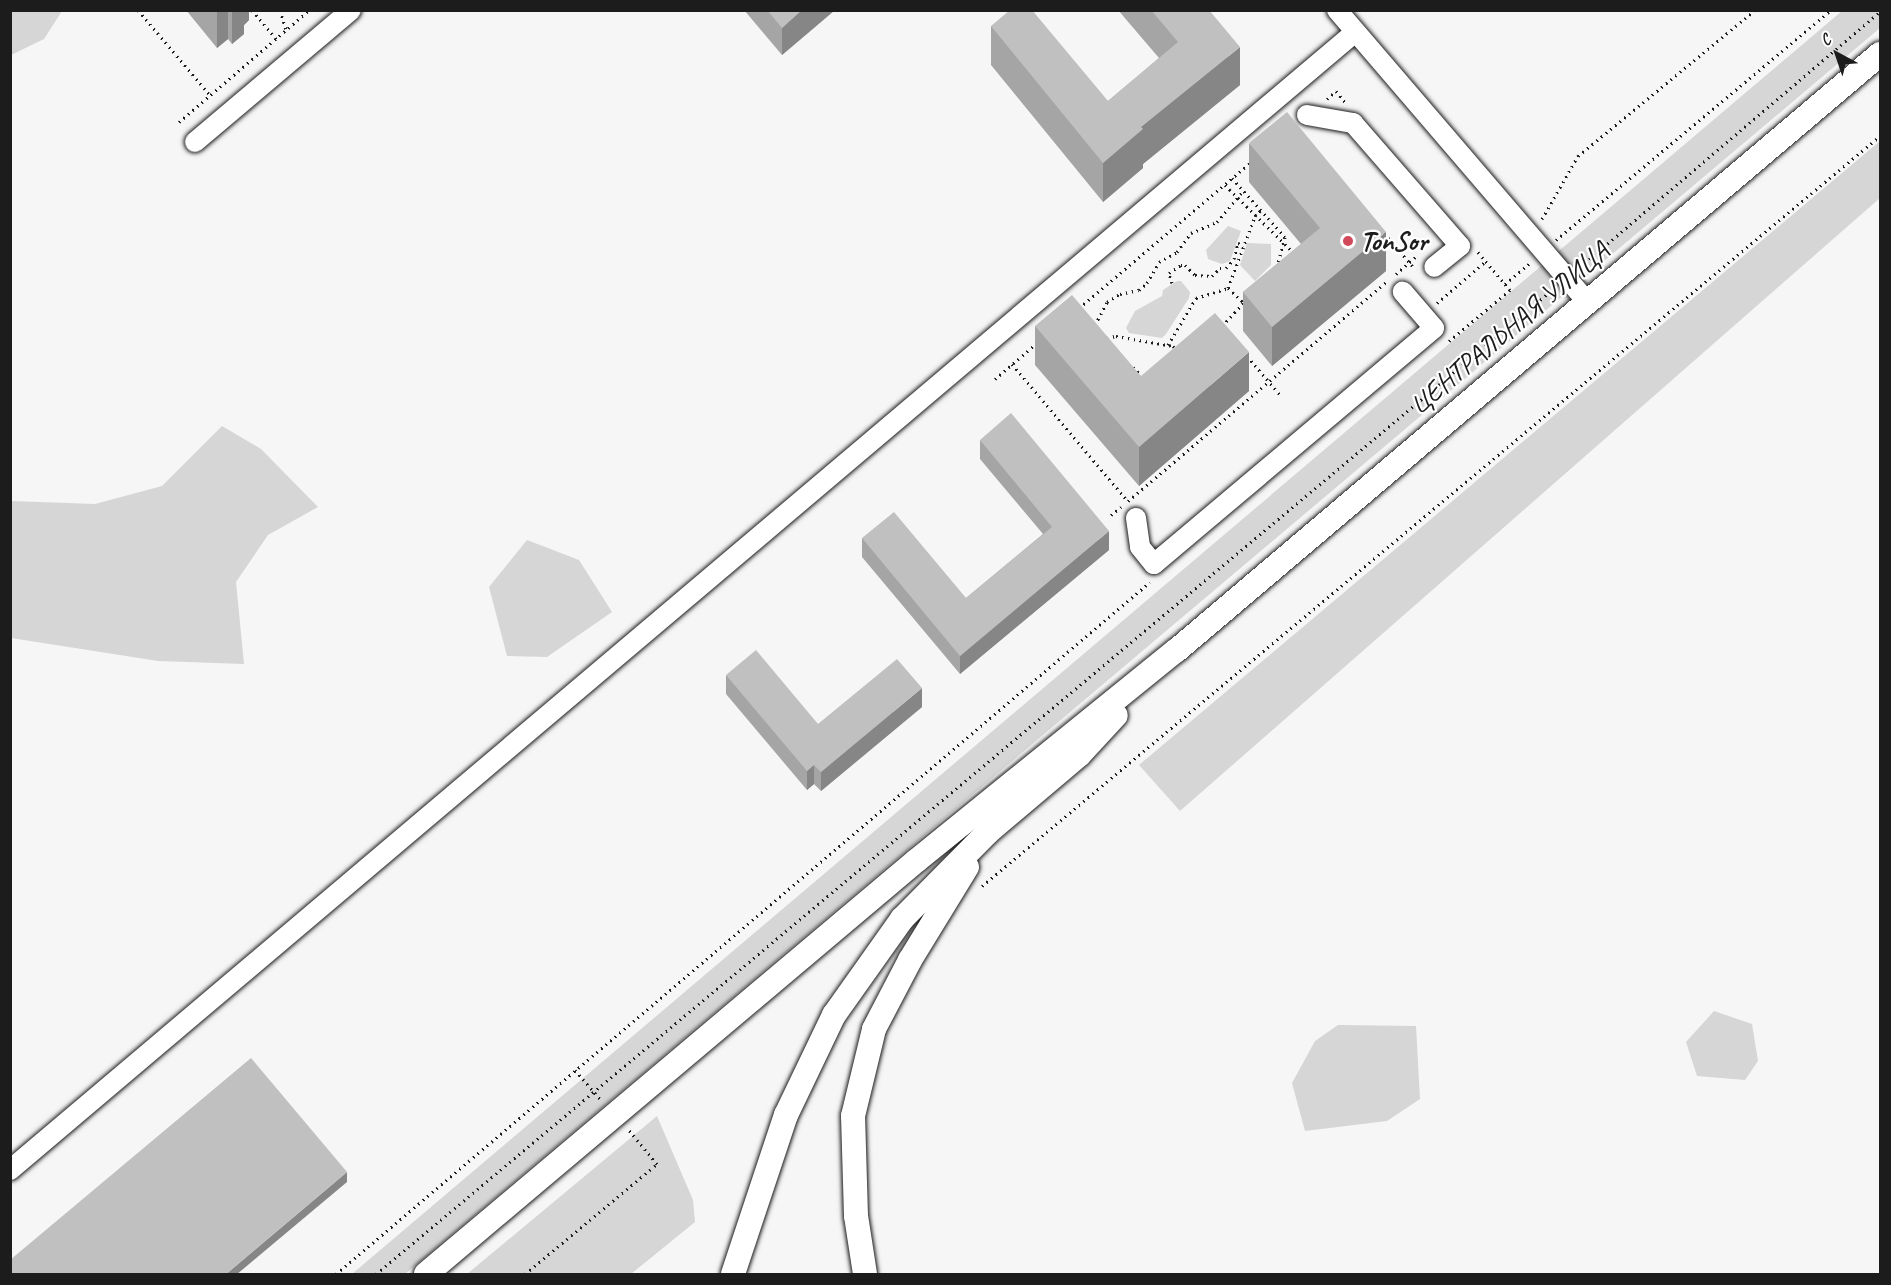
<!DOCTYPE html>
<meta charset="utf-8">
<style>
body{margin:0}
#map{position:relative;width:1891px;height:1285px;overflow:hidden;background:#f6f6f6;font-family:Caveat,sans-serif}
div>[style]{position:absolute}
.green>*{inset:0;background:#d6d6d6}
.path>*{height:3px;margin-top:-1.5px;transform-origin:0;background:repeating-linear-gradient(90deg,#1c1c1c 0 1.5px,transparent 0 6px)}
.roads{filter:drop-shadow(0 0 2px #1c1c1c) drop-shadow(0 0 2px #1c1c1c)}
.minor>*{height:20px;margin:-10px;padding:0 10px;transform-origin:10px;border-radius:10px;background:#fff}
.major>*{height:24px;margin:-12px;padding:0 12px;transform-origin:12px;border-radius:12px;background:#fff}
.wall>*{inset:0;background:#a5a5a5}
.shaded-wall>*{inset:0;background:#868686}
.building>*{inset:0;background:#c0c0c0}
.dots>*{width:16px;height:16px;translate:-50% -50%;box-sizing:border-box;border:3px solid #fff;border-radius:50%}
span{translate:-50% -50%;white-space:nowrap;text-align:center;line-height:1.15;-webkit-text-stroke:4.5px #fff;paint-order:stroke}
.poi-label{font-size:28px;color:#1c1c1c;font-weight:700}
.left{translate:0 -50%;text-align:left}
.street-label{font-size:28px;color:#1c1c1c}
.frame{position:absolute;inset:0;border:12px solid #1c1c1c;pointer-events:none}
.north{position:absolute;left:1807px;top:24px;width:60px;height:60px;-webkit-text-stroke:4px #fff;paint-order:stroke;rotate:320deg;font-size:16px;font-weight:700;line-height:24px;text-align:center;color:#1c1c1c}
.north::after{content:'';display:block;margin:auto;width:21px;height:27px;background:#1c1c1c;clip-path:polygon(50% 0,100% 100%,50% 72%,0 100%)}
</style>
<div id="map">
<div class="green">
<div style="clip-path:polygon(11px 10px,62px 10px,62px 11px,44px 39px,11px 55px)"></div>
<div style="clip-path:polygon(1842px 11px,1880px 11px,1880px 28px,405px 1274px,352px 1274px)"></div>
<div style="clip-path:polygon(1880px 141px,1880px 198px,1180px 811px,1139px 765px)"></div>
<div style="clip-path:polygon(1228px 226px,1241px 231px,1230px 261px,1222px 264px,1208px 259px,1206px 250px)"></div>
<div style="clip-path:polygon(1247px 243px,1271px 244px,1271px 265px,1255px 281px,1240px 265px)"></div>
<div style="clip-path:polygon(1177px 281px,1181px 281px,1190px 292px,1189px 298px,1166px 334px,1162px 338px,1129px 333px,1126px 328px,1135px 311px,1162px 296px,1163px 290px)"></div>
<div style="clip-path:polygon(222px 426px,261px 449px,318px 507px,268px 535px,236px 582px,244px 664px,158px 661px,11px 638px,11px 501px,95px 504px,162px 486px)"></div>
<div style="clip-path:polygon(527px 540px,579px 560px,612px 612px,547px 657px,507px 656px,489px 587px)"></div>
<div style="clip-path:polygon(1714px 1011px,1752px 1024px,1758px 1061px,1745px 1080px,1697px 1076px,1686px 1042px)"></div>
<div style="clip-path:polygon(1338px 1025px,1416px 1026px,1420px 1099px,1387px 1121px,1305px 1131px,1292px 1083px,1315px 1041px)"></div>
<div style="clip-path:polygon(657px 1116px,693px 1200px,695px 1222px,631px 1274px,467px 1274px)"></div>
</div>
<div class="path">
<div style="left:138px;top:10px;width:111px;rotate:49.7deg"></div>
<div style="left:252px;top:10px;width:38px;rotate:50deg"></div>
<div style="left:280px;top:10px;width:21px;rotate:73deg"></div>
<div style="left:1327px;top:99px;width:12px;rotate:-42deg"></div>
<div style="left:1336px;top:91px;width:14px;rotate:51deg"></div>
<div style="left:179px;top:122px;width:172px;rotate:-40.7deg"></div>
<div style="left:1232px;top:178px;width:79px;rotate:48.1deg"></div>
<div style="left:1285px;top:237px;width:30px;rotate:105deg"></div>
<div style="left:1225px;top:185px;width:97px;rotate:44.6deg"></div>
<div style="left:1542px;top:219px;width:73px;rotate:-60.3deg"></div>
<div style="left:1578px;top:156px;width:229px;rotate:-39.5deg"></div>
<div style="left:1384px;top:233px;width:48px;rotate:49.3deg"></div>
<div style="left:1556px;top:240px;width:359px;rotate:-39.9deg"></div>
<div style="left:1580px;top:267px;width:394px;rotate:-40.4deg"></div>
<div style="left:1396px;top:274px;width:29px;rotate:-41deg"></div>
<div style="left:1172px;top:283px;width:10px;rotate:-107deg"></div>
<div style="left:1169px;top:273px;width:14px;rotate:-34deg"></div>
<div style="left:1181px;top:265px;width:4px"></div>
<div style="left:1185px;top:265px;width:14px;rotate:45deg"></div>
<div style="left:1195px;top:275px;width:17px;rotate:3deg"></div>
<div style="left:1212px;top:276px;width:11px;rotate:-45deg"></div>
<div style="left:1220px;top:268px;width:6px"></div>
<div style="left:1226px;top:268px;width:12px;rotate:-48deg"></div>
<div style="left:1234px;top:259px;width:16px;rotate:-76deg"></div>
<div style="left:1238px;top:243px;width:6px;rotate:18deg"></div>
<div style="left:1505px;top:284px;width:34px;rotate:-40deg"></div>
<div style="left:1228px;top:288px;width:22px;rotate:43deg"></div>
<div style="left:1437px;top:303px;width:65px;rotate:-40.6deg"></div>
<div style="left:1079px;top:308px;width:224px;rotate:-40.3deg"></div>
<div style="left:1095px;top:325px;width:26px;rotate:-62deg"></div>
<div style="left:1107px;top:302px;width:15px;rotate:-32deg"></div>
<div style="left:1120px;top:294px;width:19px;rotate:-12deg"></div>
<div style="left:1139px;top:290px;width:11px;rotate:-41deg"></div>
<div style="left:1147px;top:283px;width:24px;rotate:-60deg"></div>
<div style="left:1159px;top:262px;width:21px;rotate:-29deg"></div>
<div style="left:1177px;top:252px;width:24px;rotate:-54deg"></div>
<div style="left:1191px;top:233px;width:28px;rotate:-23deg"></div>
<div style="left:1217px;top:222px;width:40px;rotate:-50deg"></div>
<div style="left:1222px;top:326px;width:33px;rotate:-47deg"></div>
<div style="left:1107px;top:338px;width:9px;rotate:-13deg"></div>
<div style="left:1116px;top:336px;width:58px;rotate:10deg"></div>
<div style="left:1173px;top:346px;width:4px;rotate:45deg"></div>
<div style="left:1449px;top:341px;width:80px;rotate:-39.9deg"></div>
<div style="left:1510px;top:290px;width:51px;rotate:-130.2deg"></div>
<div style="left:1168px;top:345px;width:55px;rotate:-59.2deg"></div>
<div style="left:1196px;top:298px;width:34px;rotate:-17deg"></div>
<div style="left:1228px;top:288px;width:77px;rotate:-69.4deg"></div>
<div style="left:1255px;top:216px;width:8px;rotate:-45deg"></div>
<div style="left:1247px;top:356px;width:52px;rotate:49.6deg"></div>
<div style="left:1012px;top:364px;width:178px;rotate:49.8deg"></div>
<div style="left:1133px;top:367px;width:14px;rotate:45deg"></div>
<div style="left:995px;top:379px;width:55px;rotate:-40.6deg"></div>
<div style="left:1128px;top:501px;width:338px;rotate:-40.3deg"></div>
<div style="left:1111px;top:515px;width:13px;rotate:-39deg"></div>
<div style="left:982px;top:886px;width:1170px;rotate:-39.87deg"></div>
<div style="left:575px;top:1070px;width:40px;rotate:49deg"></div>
<div style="left:336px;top:1274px;width:1068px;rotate:-40.37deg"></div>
<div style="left:376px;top:1274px;width:1533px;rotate:-39.92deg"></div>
<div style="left:525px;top:1274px;width:172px;rotate:-39.8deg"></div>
<div style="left:657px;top:1164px;width:45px;rotate:-129.6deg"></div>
</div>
<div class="roads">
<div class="minor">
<div style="left:1337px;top:10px;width:383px;rotate:49.4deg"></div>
<div style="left:1307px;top:115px;width:47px;rotate:9.9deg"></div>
<div style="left:1353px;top:123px;width:163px;rotate:49deg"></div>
<div style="left:1460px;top:246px;width:33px;rotate:141deg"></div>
<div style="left:195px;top:142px;width:204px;rotate:-40.2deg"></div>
<div style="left:1136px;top:518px;width:29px;rotate:82deg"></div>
<div style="left:1140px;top:547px;width:22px;rotate:51deg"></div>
<div style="left:1154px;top:564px;width:366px;rotate:-40.1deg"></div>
<div style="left:1434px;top:328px;width:48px;rotate:-130.7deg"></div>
<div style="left:10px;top:1170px;width:1760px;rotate:-40.23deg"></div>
</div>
<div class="major">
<div style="left:426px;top:1274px;width:641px;rotate:-40.13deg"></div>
<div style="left:916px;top:861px;width:336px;rotate:-39deg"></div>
<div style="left:1177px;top:650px;width:922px;rotate:-40.29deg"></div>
<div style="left:733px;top:1274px;width:168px;rotate:-71.6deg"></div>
<div style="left:786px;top:1115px;width:111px;rotate:-64.4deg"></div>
<div style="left:834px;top:1015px;width:118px;rotate:-54.7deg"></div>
<div style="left:902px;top:919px;width:122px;rotate:-45.3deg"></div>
<div style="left:988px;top:832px;width:119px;rotate:-40.2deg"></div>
<div style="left:1079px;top:755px;width:54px;rotate:-47.2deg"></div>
<div style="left:865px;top:1274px;width:59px;rotate:-98.8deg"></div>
<div style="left:856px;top:1216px;width:100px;rotate:-91.7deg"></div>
<div style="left:853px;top:1116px;width:89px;rotate:-76.4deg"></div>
<div style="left:874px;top:1029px;width:78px;rotate:-62.4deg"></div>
<div style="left:910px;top:960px;width:109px;rotate:-58.5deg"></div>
</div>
</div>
<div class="wall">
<div style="clip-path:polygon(186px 10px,249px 10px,249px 20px,244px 25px,244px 34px,232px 44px,228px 39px,217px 48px)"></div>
<div style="clip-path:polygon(744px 10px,835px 10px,782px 55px)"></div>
<div style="clip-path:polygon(1118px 10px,1209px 10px,1240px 85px,1143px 164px,1143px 168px,1103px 202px,991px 65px,991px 26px,1108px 101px,1159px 58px)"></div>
<div style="clip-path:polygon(1249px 143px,1386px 271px,1272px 366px,1243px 331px,1243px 292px,1301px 244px,1249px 182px)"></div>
<div style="clip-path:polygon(1035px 326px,1141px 376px,1249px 391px,1139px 486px,1035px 365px)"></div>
<div style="clip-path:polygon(980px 440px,1109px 550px,960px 674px,862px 557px,862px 538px,966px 598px,1043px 534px,980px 459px)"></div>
<div style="clip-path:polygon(726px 675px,818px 724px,922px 707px,821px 791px,814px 784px,807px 790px,726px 694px)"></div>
</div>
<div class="shaded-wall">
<div style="clip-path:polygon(217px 10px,228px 10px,228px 39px,217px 48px)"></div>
<div style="clip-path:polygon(232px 10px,249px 10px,249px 20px,244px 25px,244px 34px,232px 44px)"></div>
<div style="clip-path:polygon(802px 10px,835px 10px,782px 55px,782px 28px)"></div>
<div style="clip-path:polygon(1240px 47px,1240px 85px,1143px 164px,1143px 168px,1103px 202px,1103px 163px,1141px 127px)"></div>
<div style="clip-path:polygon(1386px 232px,1386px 271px,1272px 366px,1272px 327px)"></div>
<div style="clip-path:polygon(1249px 352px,1249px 391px,1139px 486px,1139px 447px)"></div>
<div style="clip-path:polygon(1109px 531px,1109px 550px,960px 674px,960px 656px)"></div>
<div style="clip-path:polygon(922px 688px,922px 707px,821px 791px,821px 772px)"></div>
<div style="clip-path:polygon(814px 765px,814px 784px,807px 790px,807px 771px)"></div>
<div style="clip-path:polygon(347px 1172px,347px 1182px,236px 1275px,225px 1275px)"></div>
</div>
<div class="building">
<div style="clip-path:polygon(767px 10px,802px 10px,782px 28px)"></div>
<div style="clip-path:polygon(1010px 10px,1032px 10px,1108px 101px,1178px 42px,1151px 10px,1209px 10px,1240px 47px,1141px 127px,1143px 129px,1103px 163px,991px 26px)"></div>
<div style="clip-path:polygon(1287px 112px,1386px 232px,1272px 327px,1243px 292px,1320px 228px,1249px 143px)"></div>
<div style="clip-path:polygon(1072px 295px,1141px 376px,1215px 313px,1249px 352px,1139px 447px,1035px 326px)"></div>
<div style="clip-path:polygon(1011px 413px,1109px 531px,960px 656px,862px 538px,894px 512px,966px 598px,1052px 527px,980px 440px)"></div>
<div style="clip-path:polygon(756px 650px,818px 724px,897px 659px,922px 688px,821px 772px,814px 765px,807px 771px,726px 675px)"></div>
<div style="clip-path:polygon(251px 1058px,347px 1172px,225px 1275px,10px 1275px,10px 1260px)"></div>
</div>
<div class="dots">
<div style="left:1348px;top:241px;background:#d1495b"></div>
</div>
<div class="poi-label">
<span class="left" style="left:1360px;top:241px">TonSor</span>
</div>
<div class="street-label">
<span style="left:1509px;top:328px;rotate:-40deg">ЦЕНТРАЛЬНАЯ УЛИЦА</span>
</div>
<div class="frame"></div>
<div class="north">С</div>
</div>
